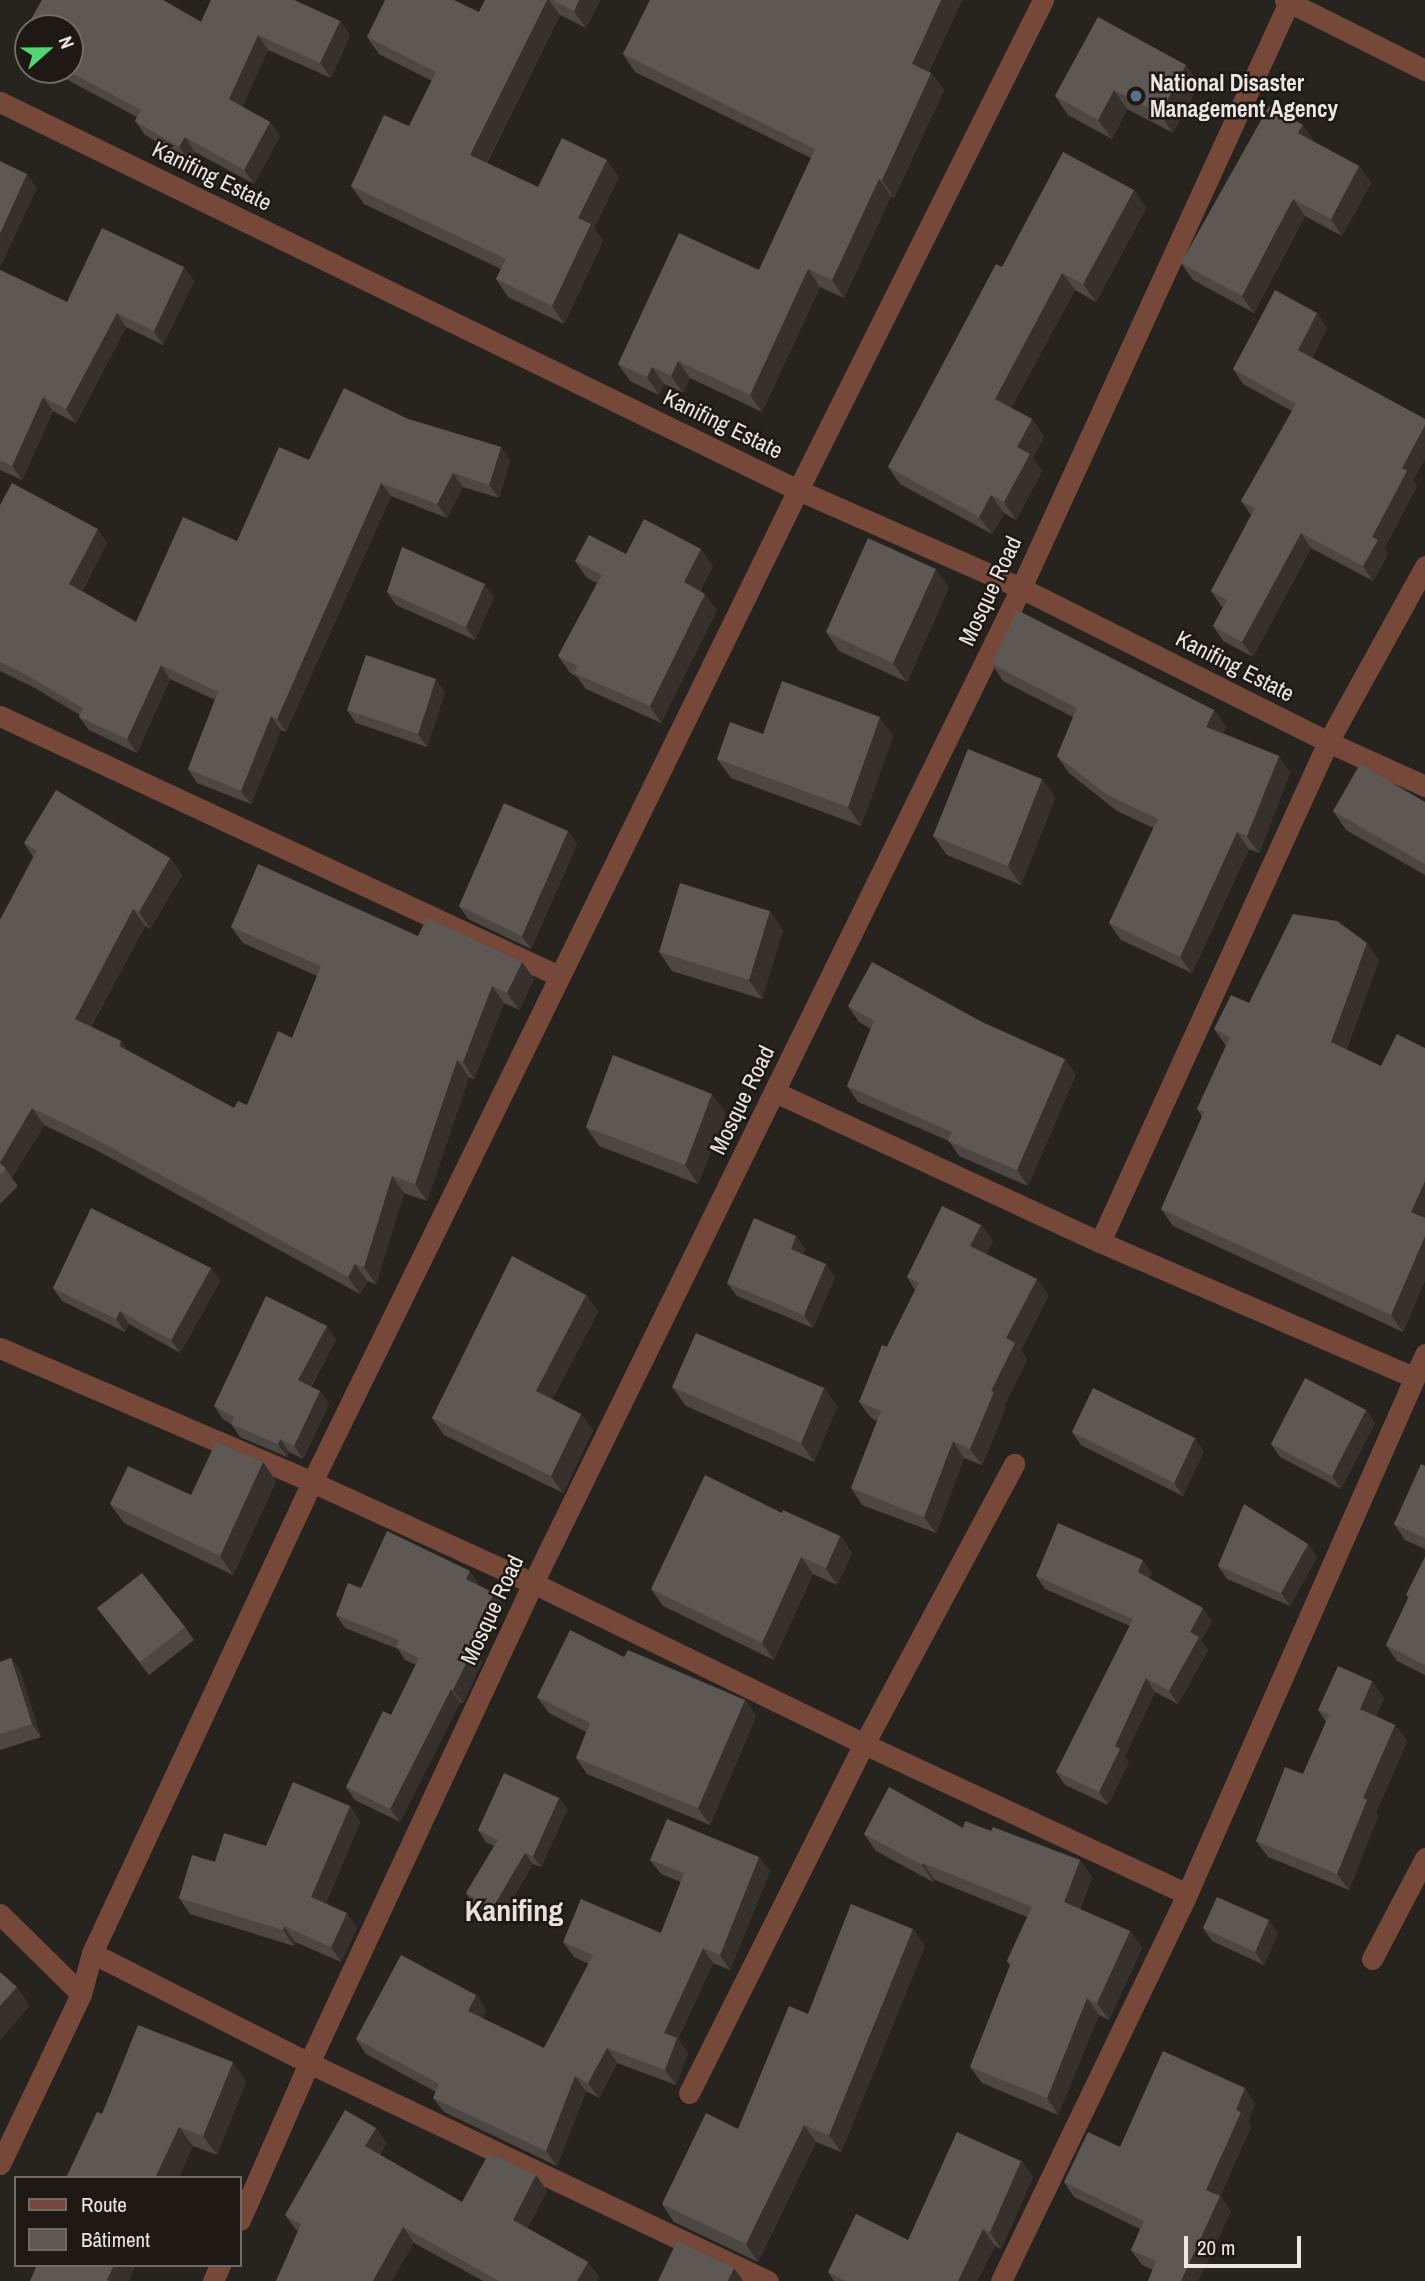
<!DOCTYPE html>
<meta charset="utf-8">
<style>
body{margin:0}
#map{position:relative;width:1425px;height:2281px;overflow:hidden;background:#27231e;font-family:"Archivo Narrow",sans-serif}
div>[style]{position:absolute}
.minor>*{height:21px;margin:-10.5px;padding:0 10.5px;transform-origin:10.5px;border-radius:10.5px;background:#754839}
.wall>*{inset:0;background:#4d4744}
.shaded-wall>*{inset:0;background:#37312e}
.building>*{inset:0;background:#5e5855}
.dots>*{width:19px;height:19px;translate:-50% -50%;box-sizing:border-box;border:4px solid #1e1915;border-radius:50%}
span{translate:-50% -50%;white-space:nowrap;text-align:center;line-height:1.15;-webkit-text-stroke:5px #1e1915;paint-order:stroke}
.poi-label{font-size:23px;color:#e9e6e3;font-weight:700}
.left{translate:0 -50%;text-align:left}
.street-label{font-size:23px;color:#e9e6e3}
.district-label{font-size:30px;color:#e7e1db;font-weight:700}
.legend{position:absolute;left:14px;top:2176px;width:228px;height:91px;box-sizing:border-box;background:#1e1915;border:2px solid #6f6b67;margin:0;padding:9px 12px;list-style:none;font-size:21px;color:#e9e6e3}
.legend li{display:flex;align-items:center;gap:14px;height:35px}
.legend b{width:35px;border:2px solid #6f6b67}
.north{position:absolute;left:14px;top:14px;width:70px;height:70px;box-sizing:border-box;background:#1e1915;border:2px solid #6f6b67;border-radius:50%;rotate:69deg;font-size:19px;font-weight:700;line-height:28px;text-align:center;color:#e9e6e3}
.north::after{content:'';display:block;margin:auto;width:24px;height:32px;background:#51d674;clip-path:polygon(50% 0,100% 100%,50% 72%,0 100%)}
.scale{position:absolute;left:1184px;top:2236px;width:117px;height:32px;box-sizing:border-box;border:4px solid #e9e6e3;border-top:0;padding-left:9px;font-size:21px;line-height:24px;white-space:nowrap;color:#e9e6e3;-webkit-text-stroke:5px #1e1915;paint-order:stroke}
</style>
<div id="map">
<div class="minor">
<div style="left:1285px;top:0;width:157px;rotate:26.6deg"></div>
<div style="left:0;top:102px;width:887px;rotate:25.93deg"></div>
<div style="left:798px;top:490px;width:244px;rotate:23.7deg"></div>
<div style="left:1021px;top:588px;width:343px;rotate:26.6deg"></div>
<div style="left:1328px;top:742px;width:107px;rotate:24.4deg"></div>
<div style="left:0;top:716px;width:617px;rotate:24.94deg"></div>
<div style="left:775px;top:1092px;width:358px;rotate:24.8deg"></div>
<div style="left:1100px;top:1242px;width:342px;rotate:23.3deg"></div>
<div style="left:1100px;top:1242px;width:550px;rotate:-65.49deg"></div>
<div style="left:1328px;top:742px;width:201px;rotate:-61.1deg"></div>
<div style="left:0;top:1348px;width:340px;rotate:23.2deg"></div>
<div style="left:312px;top:1482px;width:243px;rotate:24.6deg"></div>
<div style="left:533px;top:1583px;width:368px;rotate:25.9deg"></div>
<div style="left:864px;top:1744px;width:356px;rotate:24.9deg"></div>
<div style="left:0;top:1914px;width:114px;rotate:44.6deg"></div>
<div style="left:92px;top:1953px;width:243px;rotate:26.9deg"></div>
<div style="left:309px;top:2063px;width:508px;rotate:25.41deg"></div>
<div style="left:1372px;top:1959px;width:114px;rotate:-62.3deg"></div>
<div style="left:689px;top:2093px;width:390px;rotate:-63.4deg"></div>
<div style="left:864px;top:1744px;width:318px;rotate:-61.8deg"></div>
<div style="left:0;top:2164px;width:188px;rotate:-64.5deg"></div>
<div style="left:81px;top:1994px;width:42px;rotate:-75deg"></div>
<div style="left:92px;top:1953px;width:520px;rotate:-64.96deg"></div>
<div style="left:312px;top:1482px;width:1105px;rotate:-63.9deg"></div>
<div style="left:798px;top:490px;width:548px;rotate:-63.43deg"></div>
<div style="left:240px;top:2220px;width:171px;rotate:-66.3deg"></div>
<div style="left:309px;top:2063px;width:530px;rotate:-64.98deg"></div>
<div style="left:533px;top:1583px;width:1108px;rotate:-63.87deg"></div>
<div style="left:1021px;top:588px;width:644px;rotate:-65.42deg"></div>
<div style="left:213px;top:2281px;width:17px;rotate:-66deg"></div>
<div style="left:1001px;top:2281px;width:429px;rotate:-64.3deg"></div>
<div style="left:1187px;top:1894px;width:590px;rotate:-66.21deg"></div>
</div>
<div class="wall">
<div style="clip-path:polygon(42px 0,163px 0,201px 22px,211px 0,294px 0,340px 21px,350px 35px,331px 78px,268px 50px,242px 107px,270px 122px,280px 136px,254px 184px,195px 152px,189px 161px,145px 135px,135px 121px,137px 117px,49px 70px,70px 70px,70px 28px,28px 28px,28px 59px,27px 58px,17px 44px)"></div>
<div style="clip-path:polygon(485px 0,600px 0,586px 28px,560px 15px,487px 163px,538px 187px,619px 177px,594px 228px,603px 241px,564px 324px,508px 297px,496px 279px,501px 269px,364px 204px,351px 186px,409px 126px,432px 81px,379px 54px,367px 37px,479px 12px)"></div>
<div style="clip-path:polygon(650px 0,962px 0,929px 71px,944px 90px,894px 198px,891px 196px,844px 298px,820px 287px,762px 412px,690px 378px,683px 393px,664px 384px,659px 395px,630px 381px,618px 364px,759px 270px,811px 158px,635px 72px,623px 54px)"></div>
<div style="clip-path:polygon(1098px 17px,1199px 84px,1173px 133px,1127px 109px,1112px 139px,1068px 115px,1055px 96px)"></div>
<div style="clip-path:polygon(1314px 142px,1359px 166px,1371px 183px,1342px 236px,1305px 216px,1254px 313px,1193px 280px,1181px 263px)"></div>
<div style="clip-path:polygon(1134px 190px,1146px 208px,1096px 302px,1075px 290px,1011px 408px,1032px 419px,1044px 437px,1033px 458px,1042px 471px,1016px 520px,1004px 513px,992px 534px,900px 484px,888px 467px,1002px 267px)"></div>
<div style="clip-path:polygon(184px 267px,194px 281px,163px 345px,126px 327px,76px 423px,53px 411px,22px 480px,0 470px,0 270px,67px 302px)"></div>
<div style="clip-path:polygon(1317px 313px,1327px 328px,1312px 358px,1425px 419px,1425px 459px,1413px 480px,1417px 486px,1384px 549px,1388px 554px,1373px 581px,1311px 548px,1253px 657px,1223px 641px,1213px 626px,1223px 607px,1221px 606px,1211px 591px,1251px 515px,1241px 501px,1292px 411px,1243px 384px,1233px 369px)"></div>
<div style="clip-path:polygon(408px 419px,501px 447px,510px 461px,499px 498px,463px 487px,447px 518px,391px 496px,286px 732px,281px 730px,251px 804px,197px 783px,188px 769px,215px 700px,170px 679px,137px 753px,89px 730px,79px 717px,80px 715px,33px 687px,0 671px,0 505px,107px 543px,82px 591px,136px 622px,237px 541px,309px 460px)"></div>
<div style="clip-path:polygon(626px 554px,713px 566px,700px 591px,717px 610px,661px 723px,586px 689px,577px 677px,570px 673px,558px 656px,597px 583px,587px 578px,575px 561px)"></div>
<div style="clip-path:polygon(949px 587px,907px 682px,839px 651px,826px 632px)"></div>
<div style="clip-path:polygon(387px 592px,494px 597px,475px 640px,396px 605px)"></div>
<div style="clip-path:polygon(992px 664px,1214px 710px,1226px 727px,1223px 733px,1279px 756px,1290px 773px,1259px 853px,1249px 849px,1192px 973px,1121px 940px,1109px 923px,1153px 828px,1117px 811px,1069px 773px,1057px 756px,1073px 717px,1003px 681px)"></div>
<div style="clip-path:polygon(445px 692px,427px 747px,356px 723px,347px 710px)"></div>
<div style="clip-path:polygon(763px 734px,893px 736px,861px 826px,731px 778px,717px 759px)"></div>
<div style="clip-path:polygon(1042px 779px,1055px 798px,1021px 885px,947px 855px,933px 836px)"></div>
<div style="clip-path:polygon(1425px 802px,1425px 875px,1346px 830px,1333px 811px)"></div>
<div style="clip-path:polygon(568px 831px,577px 844px,531px 949px,468px 919px,459px 906px)"></div>
<div style="clip-path:polygon(24px 843px,170px 858px,182px 875px,150px 929px,145px 926px,91px 1027px,121px 1041px,127px 1050px,234px 1108px,247px 1105px,292px 1038px,317px 976px,243px 943px,231px 927px,418px 936px,522px 962px,534px 979px,519px 1010px,504px 1003px,474px 1079px,469px 1077px,427px 1201px,404px 1193px,376px 1284px,367px 1281px,360px 1294px,98px 1151px,44px 1125px,12px 1178px,18px 1186px,0 1204px,0 920px,33px 857px)"></div>
<div style="clip-path:polygon(783px 930px,762px 999px,672px 971px,659px 952px)"></div>
<div style="clip-path:polygon(1379px 960px,1346px 1050px,1381px 1066px,1425px 1048px,1425px 1280px,1403px 1332px,1173px 1226px,1161px 1209px,1202px 1117px,1197px 1109px,1226px 1046px,1214px 1029px,1249px 1003px)"></div>
<div style="clip-path:polygon(848px 1006px,1076px 1074px,1028px 1186px,959px 1156px,949px 1141px,858px 1102px,847px 1086px,871px 1029px,859px 1022px)"></div>
<div style="clip-path:polygon(726px 1113px,698px 1184px,599px 1146px,586px 1127px)"></div>
<div style="clip-path:polygon(981px 1225px,993px 1241px,986px 1254px,1037px 1279px,1048px 1296px,1021px 1350px,1027px 1360px,1004px 1406px,1005px 1409px,982px 1465px,964px 1458px,936px 1533px,862px 1505px,851px 1488px,877px 1421px,871px 1418px,859px 1402px,915px 1290px,907px 1277px)"></div>
<div style="clip-path:polygon(796px 1236px,805px 1249px,803px 1254px,835px 1277px,813px 1328px,737px 1296px,727px 1283px)"></div>
<div style="clip-path:polygon(220px 1281px,180px 1353px,129px 1324px,125px 1332px,62px 1301px,53px 1288px)"></div>
<div style="clip-path:polygon(586px 1295px,598px 1312px,552px 1399px,581px 1414px,593px 1430px,563px 1493px,444px 1435px,432px 1418px)"></div>
<div style="clip-path:polygon(336px 1339px,311px 1387px,329px 1404px,303px 1459px,289px 1452px,287px 1457px,240px 1437px,231px 1424px,223px 1419px,214px 1406px)"></div>
<div style="clip-path:polygon(672px 1387px,824px 1388px,837px 1407px,814px 1462px,686px 1406px)"></div>
<div style="clip-path:polygon(1366px 1410px,1375px 1423px,1341px 1489px,1280px 1457px,1271px 1444px)"></div>
<div style="clip-path:polygon(1072px 1432px,1204px 1451px,1183px 1496px,1081px 1445px)"></div>
<div style="clip-path:polygon(263px 1462px,276px 1481px,233px 1575px,124px 1523px,110px 1504px,191px 1495px)"></div>
<div style="clip-path:polygon(1425px 1466px,1425px 1549px,1405px 1540px,1394px 1524px)"></div>
<div style="clip-path:polygon(782px 1513px,840px 1536px,852px 1553px,837px 1585px,813px 1574px,774px 1660px,663px 1606px,651px 1589px)"></div>
<div style="clip-path:polygon(1308px 1544px,1317px 1557px,1290px 1606px,1227px 1579px,1218px 1566px)"></div>
<div style="clip-path:polygon(1425px 1557px,1425px 1675px,1397px 1661px,1386px 1645px,1409px 1598px,1406px 1595px)"></div>
<div style="clip-path:polygon(1152px 1573px,1149px 1579px,1212px 1621px,1201px 1640px,1208px 1650px,1178px 1704px,1155px 1692px,1125px 1756px,1129px 1762px,1108px 1805px,1065px 1785px,1056px 1772px,1130px 1626px,1045px 1589px,1036px 1576px)"></div>
<div style="clip-path:polygon(479px 1584px,478px 1585px,494px 1593px,504px 1606px,479px 1658px,482px 1662px,463px 1703px,460px 1702px,400px 1822px,355px 1800px,346px 1787px,391px 1715px,416px 1665px,405px 1660px,398px 1649px,345px 1628px,336px 1615px,361px 1588px)"></div>
<div style="clip-path:polygon(97px 1608px,185px 1627px,194px 1640px,149px 1675px)"></div>
<div style="clip-path:polygon(624px 1657px,745px 1700px,756px 1716px,710px 1825px,587px 1774px,576px 1758px,586px 1732px,549px 1713px,537px 1697px)"></div>
<div style="clip-path:polygon(11px 1658px,20px 1671px,41px 1737px,0 1750px,0 1662px)"></div>
<div style="clip-path:polygon(1372px 1681px,1384px 1698px,1376px 1716px,1395px 1725px,1407px 1741px,1376px 1813px,1378px 1816px,1349px 1890px,1268px 1857px,1256px 1841px,1303px 1774px,1326px 1722px,1318px 1710px)"></div>
<div style="clip-path:polygon(559px 1798px,567px 1810px,541px 1867px,533px 1864px,500px 1920px,474px 1905px,466px 1893px,494px 1846px,486px 1842px,478px 1830px)"></div>
<div style="clip-path:polygon(350px 1806px,360px 1822px,326px 1903px,357px 1928px,341px 1962px,295px 1942px,294px 1946px,190px 1914px,179px 1898px,215px 1862px,266px 1846px)"></div>
<div style="clip-path:polygon(963px 1828px,991px 1831px,1080px 1860px,1092px 1877px,1080px 1909px,1130px 1931px,1142px 1948px,1109px 2020px,1099px 2015px,1058px 2115px,982px 2083px,970px 2067px,1010px 1966px,1007px 1961px,1027px 1917px,935px 1880px,933px 1882px,876px 1851px,864px 1834px)"></div>
<div style="clip-path:polygon(759px 1857px,770px 1871px,730px 1970px,713px 1963px,678px 2039px,688px 2053px,676px 2085px,617px 2063px,599px 2098px,586px 2091px,557px 2166px,444px 2112px,433px 2098px,436px 2092px,366px 2054px,356px 2039px,476px 1995px,486px 2010px,482px 2018px,544px 2048px,589px 1964px,574px 1957px,563px 1942px,661px 1933px,681px 1882px,661px 1874px,650px 1860px)"></div>
<div style="clip-path:polygon(1203px 1928px,1278px 1933px,1264px 1965px,1212px 1941px)"></div>
<div style="clip-path:polygon(925px 1946px,841px 2152px,816px 2142px,758px 2262px,674px 2222px,662px 2204px,738px 2129px,808px 2014px)"></div>
<div style="clip-path:polygon(246px 2081px,217px 2155px,193px 2146px,178px 2178px,66px 2178px,102px 2114px)"></div>
<div style="clip-path:polygon(1255px 2103px,1248px 2122px,1251px 2127px,1220px 2196px,1231px 2211px,1198px 2281px,1148px 2281px,1153px 2270px,1142px 2265px,1131px 2250px,1140px 2229px,1074px 2197px,1064px 2182px,1120px 2147px)"></div>
<div style="clip-path:polygon(376px 2128px,386px 2143px,380px 2155px,462px 2202px,536px 2175px,547px 2191px,527px 2228px,588px 2262px,599px 2277px,597px 2281px,483px 2281px,414px 2243px,298px 2231px,296px 2230px,285px 2215px)"></div>
<div style="clip-path:polygon(1021px 2161px,1033px 2177px,1001px 2249px,995px 2246px,977px 2281px,834px 2281px,828px 2272px,908px 2240px)"></div>
</div>
<div class="shaded-wall">
<div style="clip-path:polygon(547px 0,549px 0,560px 15px,482px 172px,470px 155px)"></div>
<div style="clip-path:polygon(579px 0,600px 0,586px 28px,574px 11px)"></div>
<div style="clip-path:polygon(941px 0,962px 0,924px 81px,912px 64px)"></div>
<div style="clip-path:polygon(340px 21px,350px 35px,331px 78px,320px 63px)"></div>
<div style="clip-path:polygon(258px 35px,268px 50px,239px 114px,229px 99px)"></div>
<div style="clip-path:polygon(1186px 65px,1199px 84px,1173px 133px,1160px 114px)"></div>
<div style="clip-path:polygon(931px 73px,944px 90px,894px 198px,882px 180px)"></div>
<div style="clip-path:polygon(1114px 90px,1127px 109px,1112px 139px,1098px 120px)"></div>
<div style="clip-path:polygon(270px 122px,280px 136px,254px 184px,244px 170px)"></div>
<div style="clip-path:polygon(1303px 125px,1314px 142px,1298px 133px)"></div>
<div style="clip-path:polygon(185px 137px,195px 152px,189px 161px,179px 147px)"></div>
<div style="clip-path:polygon(607px 160px,619px 177px,594px 228px,603px 241px,564px 324px,552px 306px,578px 218px)"></div>
<div style="clip-path:polygon(1359px 166px,1371px 183px,1342px 236px,1331px 219px)"></div>
<div style="clip-path:polygon(27px 174px,37px 188px,0 268px,0 234px)"></div>
<div style="clip-path:polygon(879px 179px,891px 196px,844px 298px,832px 280px)"></div>
<div style="clip-path:polygon(1134px 190px,1146px 208px,1096px 302px,1083px 284px)"></div>
<div style="clip-path:polygon(1293px 199px,1305px 216px,1254px 313px,1242px 296px)"></div>
<div style="clip-path:polygon(184px 267px,194px 281px,163px 345px,154px 331px)"></div>
<div style="clip-path:polygon(808px 269px,820px 287px,762px 412px,750px 395px)"></div>
<div style="clip-path:polygon(1062px 273px,1075px 290px,1007px 416px,995px 399px)"></div>
<div style="clip-path:polygon(117px 313px,126px 327px,76px 423px,66px 409px)"></div>
<div style="clip-path:polygon(1317px 313px,1327px 328px,1308px 365px,1298px 350px)"></div>
<div style="clip-path:polygon(678px 361px,690px 378px,683px 393px,671px 376px)"></div>
<div style="clip-path:polygon(652px 367px,664px 384px,659px 395px,647px 377px)"></div>
<div style="clip-path:polygon(43px 397px,53px 411px,22px 480px,12px 466px)"></div>
<div style="clip-path:polygon(1032px 419px,1044px 437px,1033px 458px,1042px 471px,1016px 520px,1004px 502px,1017px 447px)"></div>
<div style="clip-path:polygon(1425px 425px,1425px 459px,1413px 480px,1417px 486px,1384px 549px,1388px 554px,1373px 581px,1363px 566px,1372px 537px,1402px 468px)"></div>
<div style="clip-path:polygon(501px 447px,510px 461px,499px 498px,489px 485px)"></div>
<div style="clip-path:polygon(453px 473px,463px 487px,447px 518px,437px 504px)"></div>
<div style="clip-path:polygon(381px 483px,391px 496px,286px 732px,277px 719px)"></div>
<div style="clip-path:polygon(991px 495px,1004px 513px,992px 534px,979px 517px)"></div>
<div style="clip-path:polygon(98px 529px,107px 543px,78px 597px,69px 584px)"></div>
<div style="clip-path:polygon(1301px 533px,1311px 548px,1253px 657px,1242px 642px)"></div>
<div style="clip-path:polygon(701px 549px,713px 566px,695px 599px,684px 582px)"></div>
<div style="clip-path:polygon(936px 569px,949px 587px,907px 682px,893px 663px)"></div>
<div style="clip-path:polygon(485px 584px,494px 597px,475px 640px,466px 627px)"></div>
<div style="clip-path:polygon(705px 594px,717px 610px,661px 723px,650px 706px)"></div>
<div style="clip-path:polygon(161px 665px,170px 679px,137px 753px,127px 739px)"></div>
<div style="clip-path:polygon(436px 679px,445px 692px,427px 747px,418px 734px)"></div>
<div style="clip-path:polygon(1214px 710px,1226px 727px,1218px 743px,1206px 727px)"></div>
<div style="clip-path:polygon(271px 716px,281px 730px,251px 804px,241px 791px)"></div>
<div style="clip-path:polygon(880px 717px,893px 736px,861px 826px,848px 807px)"></div>
<div style="clip-path:polygon(1279px 756px,1290px 773px,1259px 853px,1247px 836px)"></div>
<div style="clip-path:polygon(1042px 779px,1055px 798px,1021px 885px,1008px 866px)"></div>
<div style="clip-path:polygon(568px 831px,577px 844px,531px 949px,522px 936px)"></div>
<div style="clip-path:polygon(1237px 832px,1249px 849px,1192px 973px,1180px 957px)"></div>
<div style="clip-path:polygon(170px 858px,182px 875px,150px 929px,139px 912px)"></div>
<div style="clip-path:polygon(133px 909px,145px 926px,86px 1036px,75px 1019px)"></div>
<div style="clip-path:polygon(770px 911px,783px 930px,762px 999px,749px 980px)"></div>
<div style="clip-path:polygon(1367px 943px,1379px 960px,1342px 1059px,1331px 1042px)"></div>
<div style="clip-path:polygon(522px 962px,534px 979px,519px 1010px,507px 993px)"></div>
<div style="clip-path:polygon(492px 986px,504px 1003px,474px 1079px,463px 1062px)"></div>
<div style="clip-path:polygon(121px 1041px,133px 1058px,119px 1046px)"></div>
<div style="clip-path:polygon(1065px 1059px,1076px 1074px,1028px 1186px,1017px 1170px)"></div>
<div style="clip-path:polygon(457px 1060px,469px 1077px,427px 1201px,415px 1184px)"></div>
<div style="clip-path:polygon(712px 1094px,726px 1113px,698px 1184px,685px 1165px)"></div>
<div style="clip-path:polygon(32px 1108px,44px 1125px,12px 1178px,6px 1169px,0 1163px)"></div>
<div style="clip-path:polygon(392px 1176px,404px 1193px,376px 1284px,364px 1267px)"></div>
<div style="clip-path:polygon(1425px 1181px,1425px 1224px,1411px 1212px)"></div>
<div style="clip-path:polygon(981px 1225px,993px 1241px,982px 1263px,970px 1246px)"></div>
<div style="clip-path:polygon(796px 1236px,805px 1249px,800px 1262px,791px 1249px)"></div>
<div style="clip-path:polygon(1425px 1236px,1425px 1280px,1403px 1332px,1391px 1315px)"></div>
<div style="clip-path:polygon(355px 1264px,367px 1281px,360px 1294px,348px 1277px)"></div>
<div style="clip-path:polygon(826px 1264px,835px 1277px,813px 1328px,804px 1315px)"></div>
<div style="clip-path:polygon(211px 1268px,220px 1281px,180px 1353px,171px 1340px)"></div>
<div style="clip-path:polygon(1037px 1279px,1048px 1296px,1021px 1350px,1027px 1360px,1004px 1406px,1005px 1409px,982px 1465px,970px 1449px,991px 1391px,1006px 1338px)"></div>
<div style="clip-path:polygon(586px 1295px,598px 1312px,548px 1408px,536px 1391px)"></div>
<div style="clip-path:polygon(120px 1311px,129px 1324px,125px 1332px,116px 1319px)"></div>
<div style="clip-path:polygon(327px 1326px,336px 1339px,307px 1393px,298px 1380px)"></div>
<div style="clip-path:polygon(824px 1388px,837px 1407px,814px 1462px,801px 1443px)"></div>
<div style="clip-path:polygon(320px 1391px,329px 1404px,303px 1459px,294px 1446px)"></div>
<div style="clip-path:polygon(1366px 1410px,1375px 1423px,1341px 1489px,1332px 1476px)"></div>
<div style="clip-path:polygon(581px 1414px,593px 1430px,563px 1493px,551px 1476px)"></div>
<div style="clip-path:polygon(1195px 1438px,1204px 1451px,1183px 1496px,1174px 1483px)"></div>
<div style="clip-path:polygon(280px 1439px,289px 1452px,287px 1457px,278px 1444px)"></div>
<div style="clip-path:polygon(953px 1441px,964px 1458px,936px 1533px,924px 1517px)"></div>
<div style="clip-path:polygon(263px 1462px,276px 1481px,233px 1575px,220px 1556px)"></div>
<div style="clip-path:polygon(840px 1536px,852px 1553px,837px 1585px,826px 1568px)"></div>
<div style="clip-path:polygon(1308px 1544px,1317px 1557px,1290px 1606px,1281px 1593px)"></div>
<div style="clip-path:polygon(801px 1557px,813px 1574px,774px 1660px,762px 1643px)"></div>
<div style="clip-path:polygon(1143px 1560px,1152px 1573px,1147px 1585px,1138px 1572px)"></div>
<div style="clip-path:polygon(470px 1571px,479px 1584px,475px 1592px,466px 1579px)"></div>
<div style="clip-path:polygon(494px 1593px,504px 1606px,479px 1658px,482px 1662px,463px 1703px,453px 1690px,469px 1647px)"></div>
<div style="clip-path:polygon(1203px 1608px,1212px 1621px,1201px 1640px,1208px 1650px,1178px 1704px,1169px 1691px,1190px 1632px)"></div>
<div style="clip-path:polygon(11px 1658px,20px 1671px,41px 1737px,32px 1724px)"></div>
<div style="clip-path:polygon(1146px 1678px,1155px 1692px,1125px 1756px,1129px 1762px,1108px 1805px,1099px 1792px,1115px 1746px)"></div>
<div style="clip-path:polygon(1372px 1681px,1384px 1698px,1372px 1725px,1360px 1709px)"></div>
<div style="clip-path:polygon(451px 1689px,460px 1702px,400px 1822px,390px 1809px)"></div>
<div style="clip-path:polygon(745px 1700px,756px 1716px,710px 1825px,698px 1808px)"></div>
<div style="clip-path:polygon(1395px 1725px,1407px 1741px,1376px 1813px,1378px 1816px,1349px 1890px,1337px 1874px,1363px 1798px)"></div>
<div style="clip-path:polygon(559px 1798px,567px 1810px,541px 1867px,533px 1856px)"></div>
<div style="clip-path:polygon(350px 1806px,360px 1822px,322px 1912px,311px 1897px)"></div>
<div style="clip-path:polygon(525px 1853px,533px 1864px,500px 1920px,492px 1909px)"></div>
<div style="clip-path:polygon(759px 1857px,770px 1871px,730px 1970px,720px 1955px)"></div>
<div style="clip-path:polygon(1080px 1860px,1092px 1877px,1076px 1918px,1064px 1902px)"></div>
<div style="clip-path:polygon(923px 1863px,935px 1880px,933px 1882px,922px 1865px)"></div>
<div style="clip-path:polygon(347px 1913px,357px 1928px,341px 1962px,331px 1947px)"></div>
<div style="clip-path:polygon(1269px 1920px,1278px 1933px,1264px 1965px,1255px 1952px)"></div>
<div style="clip-path:polygon(284px 1926px,295px 1942px,294px 1946px,283px 1930px)"></div>
<div style="clip-path:polygon(913px 1929px,925px 1946px,841px 2152px,829px 2135px)"></div>
<div style="clip-path:polygon(1130px 1931px,1142px 1948px,1109px 2020px,1097px 2003px)"></div>
<div style="clip-path:polygon(703px 1948px,713px 1963px,678px 2039px,688px 2053px,676px 2085px,665px 2070px,664px 2033px)"></div>
<div style="clip-path:polygon(17px 1987px,30px 2006px,0 2040px,0 2006px)"></div>
<div style="clip-path:polygon(476px 1995px,486px 2010px,478px 2025px,468px 2011px)"></div>
<div style="clip-path:polygon(1087px 1998px,1099px 2015px,1058px 2115px,1047px 2098px)"></div>
<div style="clip-path:polygon(607px 2048px,617px 2063px,599px 2098px,588px 2083px)"></div>
<div style="clip-path:polygon(233px 2062px,246px 2081px,217px 2155px,203px 2136px)"></div>
<div style="clip-path:polygon(575px 2076px,586px 2091px,557px 2166px,546px 2151px)"></div>
<div style="clip-path:polygon(1245px 2088px,1255px 2103px,1248px 2122px,1251px 2127px,1220px 2196px,1231px 2211px,1198px 2281px,1181px 2281px,1206px 2190px,1236px 2110px)"></div>
<div style="clip-path:polygon(804px 2125px,816px 2142px,758px 2262px,746px 2244px)"></div>
<div style="clip-path:polygon(179px 2127px,193px 2146px,178px 2178px,155px 2178px)"></div>
<div style="clip-path:polygon(376px 2128px,386px 2143px,375px 2162px,365px 2146px)"></div>
<div style="clip-path:polygon(1021px 2161px,1033px 2177px,1001px 2249px,990px 2232px)"></div>
<div style="clip-path:polygon(536px 2175px,547px 2191px,524px 2235px,513px 2220px)"></div>
<div style="clip-path:polygon(403px 2227px,414px 2243px,392px 2281px,373px 2281px)"></div>
<div style="clip-path:polygon(983px 2229px,995px 2246px,977px 2281px,958px 2281px)"></div>
<div style="clip-path:polygon(588px 2262px,599px 2277px,597px 2281px,577px 2281px)"></div>
<div style="clip-path:polygon(114px 2265px,136px 2265px,129px 2281px,108px 2281px,107px 2280px)"></div>
<div style="clip-path:polygon(734px 2268px,743px 2281px,728px 2281px)"></div>
</div>
<div class="building">
<div style="clip-path:polygon(42px 0,163px 0,201px 22px,211px 0,294px 0,340px 21px,320px 63px,258px 35px,229px 99px,270px 122px,244px 170px,185px 137px,179px 147px,135px 121px,141px 110px,66px 70px,70px 70px,70px 28px,28px 28px,28px 50px,17px 44px)"></div>
<div style="clip-path:polygon(385px 0,454px 0,479px 12px,485px 0,547px 0,470px 155px,538px 187px,562px 138px,607px 160px,578px 218px,591px 224px,552px 306px,496px 279px,506px 259px,351px 186px,384px 115px,409px 126px,436px 72px,367px 37px)"></div>
<div style="clip-path:polygon(553px 0,579px 0,574px 11px)"></div>
<div style="clip-path:polygon(650px 0,941px 0,912px 64px,931px 73px,882px 180px,879px 179px,832px 280px,808px 269px,750px 395px,678px 361px,671px 376px,652px 367px,647px 377px,618px 364px,679px 233px,759px 270px,815px 149px,623px 54px)"></div>
<div style="clip-path:polygon(1098px 17px,1186px 65px,1160px 114px,1114px 90px,1098px 120px,1055px 96px)"></div>
<div style="clip-path:polygon(1269px 106px,1303px 125px,1298px 133px,1359px 166px,1331px 219px,1293px 199px,1242px 296px,1181px 263px)"></div>
<div style="clip-path:polygon(1063px 152px,1134px 190px,1083px 284px,1062px 273px,995px 399px,1032px 419px,1017px 447px,1030px 454px,1004px 502px,991px 495px,979px 517px,888px 467px,996px 264px,1002px 267px)"></div>
<div style="clip-path:polygon(0 161px,27px 174px,0 234px)"></div>
<div style="clip-path:polygon(102px 228px,184px 267px,154px 331px,117px 313px,66px 409px,43px 397px,12px 466px,0 460px,0 270px,67px 302px)"></div>
<div style="clip-path:polygon(1275px 290px,1317px 313px,1298px 350px,1425px 419px,1425px 425px,1402px 468px,1407px 471px,1372px 537px,1378px 540px,1363px 566px,1301px 533px,1242px 642px,1213px 626px,1227px 600px,1211px 591px,1255px 508px,1241px 501px,1296px 404px,1233px 369px)"></div>
<div style="clip-path:polygon(344px 388px,408px 419px,501px 447px,489px 485px,453px 473px,437px 504px,381px 483px,277px 719px,271px 716px,241px 791px,188px 769px,218px 692px,161px 665px,127px 739px,79px 717px,83px 708px,23px 673px,0 662px,0 505px,12px 483px,98px 529px,69px 584px,136px 622px,183px 517px,237px 541px,279px 447px,309px 460px)"></div>
<div style="clip-path:polygon(644px 519px,701px 549px,684px 582px,705px 594px,650px 706px,574px 673px,578px 666px,558px 656px,602px 575px,575px 561px,589px 535px,626px 554px)"></div>
<div style="clip-path:polygon(868px 538px,936px 569px,893px 663px,826px 632px)"></div>
<div style="clip-path:polygon(402px 547px,485px 584px,466px 627px,387px 592px)"></div>
<div style="clip-path:polygon(1017px 610px,1214px 710px,1206px 727px,1279px 756px,1247px 836px,1237px 832px,1180px 957px,1109px 923px,1158px 819px,1106px 794px,1057px 756px,1077px 708px,992px 664px)"></div>
<div style="clip-path:polygon(366px 655px,436px 679px,418px 734px,347px 710px)"></div>
<div style="clip-path:polygon(782px 681px,880px 717px,848px 807px,717px 759px,730px 722px,763px 734px)"></div>
<div style="clip-path:polygon(968px 749px,1042px 779px,1008px 866px,933px 836px)"></div>
<div style="clip-path:polygon(1360px 764px,1425px 802px,1425px 864px,1333px 811px)"></div>
<div style="clip-path:polygon(56px 790px,170px 858px,139px 912px,133px 909px,75px 1019px,121px 1041px,119px 1046px,234px 1108px,238px 1101px,247px 1105px,278px 1031px,292px 1038px,321px 966px,231px 927px,258px 864px,418px 936px,427px 918px,522px 962px,507px 993px,492px 986px,463px 1062px,457px 1060px,415px 1184px,392px 1176px,364px 1267px,355px 1264px,348px 1277px,86px 1134px,32px 1108px,0 1162px,0 920px,37px 851px,24px 843px)"></div>
<div style="clip-path:polygon(504px 803px,568px 831px,522px 936px,459px 906px)"></div>
<div style="clip-path:polygon(680px 883px,770px 911px,749px 980px,659px 952px)"></div>
<div style="clip-path:polygon(1293px 914px,1337px 921px,1367px 943px,1331px 1042px,1381px 1066px,1397px 1034px,1425px 1048px,1425px 1181px,1411px 1212px,1425px 1218px,1425px 1236px,1391px 1315px,1161px 1209px,1204px 1112px,1197px 1109px,1230px 1037px,1214px 1029px,1231px 995px,1249px 1003px)"></div>
<div style="clip-path:polygon(872px 962px,984px 1023px,1065px 1059px,1017px 1170px,948px 1141px,952px 1132px,847px 1086px,874px 1021px,848px 1006px)"></div>
<div style="clip-path:polygon(613px 1055px,712px 1094px,685px 1165px,586px 1127px)"></div>
<div style="clip-path:polygon(0 1163px,6px 1169px,0 1175px)"></div>
<div style="clip-path:polygon(942px 1206px,981px 1225px,970px 1246px,1037px 1279px,1006px 1338px,1015px 1343px,991px 1391px,994px 1392px,970px 1449px,953px 1441px,924px 1517px,851px 1488px,881px 1411px,859px 1402px,882px 1345px,887px 1347px,919px 1283px,907px 1277px)"></div>
<div style="clip-path:polygon(91px 1208px,211px 1268px,171px 1340px,120px 1311px,116px 1319px,53px 1288px)"></div>
<div style="clip-path:polygon(754px 1218px,796px 1236px,791px 1249px,826px 1264px,804px 1315px,727px 1283px)"></div>
<div style="clip-path:polygon(512px 1256px,586px 1295px,536px 1391px,581px 1414px,551px 1476px,432px 1418px)"></div>
<div style="clip-path:polygon(266px 1296px,327px 1326px,298px 1380px,320px 1391px,294px 1446px,280px 1439px,278px 1444px,231px 1424px,234px 1417px,214px 1406px)"></div>
<div style="clip-path:polygon(696px 1333px,824px 1388px,801px 1443px,672px 1387px)"></div>
<div style="clip-path:polygon(1305px 1378px,1366px 1410px,1332px 1476px,1271px 1444px)"></div>
<div style="clip-path:polygon(1093px 1388px,1195px 1438px,1174px 1483px,1072px 1432px)"></div>
<div style="clip-path:polygon(216px 1442px,263px 1462px,220px 1556px,110px 1504px,128px 1466px,191px 1495px)"></div>
<div style="clip-path:polygon(1421px 1464px,1425px 1466px,1425px 1538px,1394px 1524px)"></div>
<div style="clip-path:polygon(705px 1475px,782px 1513px,783px 1510px,840px 1536px,826px 1568px,801px 1557px,762px 1643px,651px 1589px)"></div>
<div style="clip-path:polygon(1244px 1504px,1308px 1544px,1281px 1593px,1218px 1566px)"></div>
<div style="clip-path:polygon(1058px 1523px,1143px 1560px,1138px 1572px,1203px 1608px,1190px 1632px,1199px 1637px,1169px 1691px,1146px 1678px,1115px 1746px,1120px 1749px,1099px 1792px,1056px 1772px,1133px 1619px,1036px 1576px)"></div>
<div style="clip-path:polygon(387px 1531px,470px 1571px,466px 1579px,494px 1593px,469px 1647px,473px 1649px,453px 1690px,451px 1689px,390px 1809px,346px 1787px,383px 1711px,391px 1715px,419px 1658px,396px 1647px,399px 1640px,336px 1615px,348px 1583px,361px 1588px)"></div>
<div style="clip-path:polygon(1425px 1557px,1425px 1665px,1386px 1645px,1409px 1596px,1406px 1595px)"></div>
<div style="clip-path:polygon(142px 1573px,185px 1627px,140px 1662px,97px 1608px)"></div>
<div style="clip-path:polygon(570px 1630px,624px 1657px,628px 1650px,745px 1700px,698px 1808px,576px 1758px,590px 1723px,537px 1697px)"></div>
<div style="clip-path:polygon(11px 1658px,32px 1724px,0 1734px,0 1662px)"></div>
<div style="clip-path:polygon(1338px 1666px,1372px 1681px,1360px 1709px,1395px 1725px,1363px 1798px,1367px 1800px,1337px 1874px,1256px 1841px,1285px 1767px,1303px 1774px,1329px 1715px,1318px 1710px)"></div>
<div style="clip-path:polygon(504px 1773px,559px 1798px,533px 1856px,525px 1853px,492px 1909px,466px 1893px,498px 1840px,478px 1830px)"></div>
<div style="clip-path:polygon(293px 1782px,350px 1806px,311px 1897px,347px 1913px,331px 1947px,284px 1926px,283px 1930px,179px 1898px,192px 1855px,215px 1862px,224px 1833px,266px 1846px)"></div>
<div style="clip-path:polygon(889px 1787px,963px 1828px,965px 1821px,991px 1831px,993px 1827px,1080px 1860px,1064px 1902px,1130px 1931px,1097px 2003px,1087px 1998px,1047px 2098px,970px 2067px,1011px 1963px,1007px 1961px,1032px 1907px,923px 1863px,922px 1865px,864px 1834px)"></div>
<div style="clip-path:polygon(667px 1819px,759px 1857px,720px 1955px,703px 1948px,664px 2033px,677px 2038px,665px 2070px,607px 2048px,588px 2083px,575px 2076px,546px 2151px,433px 2098px,439px 2084px,356px 2039px,401px 1955px,476px 1995px,468px 2011px,544px 2048px,593px 1955px,563px 1942px,581px 1899px,661px 1933px,684px 1873px,650px 1860px)"></div>
<div style="clip-path:polygon(1217px 1897px,1269px 1920px,1255px 1952px,1203px 1928px)"></div>
<div style="clip-path:polygon(851px 1904px,913px 1929px,829px 2135px,804px 2125px,746px 2244px,662px 2204px,706px 2113px,738px 2129px,789px 2006px,808px 2014px)"></div>
<div style="clip-path:polygon(0 1972px,17px 1987px,0 2006px)"></div>
<div style="clip-path:polygon(138px 2025px,233px 2062px,203px 2136px,179px 2127px,155px 2178px,66px 2178px,97px 2112px,102px 2114px)"></div>
<div style="clip-path:polygon(1163px 2051px,1245px 2088px,1236px 2110px,1241px 2112px,1206px 2190px,1220px 2196px,1181px 2281px,1148px 2281px,1156px 2261px,1131px 2250px,1144px 2221px,1064px 2182px,1088px 2132px,1120px 2147px)"></div>
<div style="clip-path:polygon(345px 2110px,376px 2128px,365px 2146px,462px 2202px,489px 2153px,536px 2175px,513px 2220px,588px 2262px,577px 2281px,499px 2281px,403px 2227px,373px 2281px,276px 2281px,301px 2224px,285px 2215px)"></div>
<div style="clip-path:polygon(957px 2132px,1021px 2161px,990px 2232px,983px 2229px,958px 2281px,845px 2281px,828px 2272px,856px 2214px,908px 2240px)"></div>
<div style="clip-path:polygon(677px 2241px,734px 2268px,728px 2281px,658px 2281px)"></div>
<div style="clip-path:polygon(37px 2265px,114px 2265px,107px 2280px,110px 2281px,30px 2281px)"></div>
</div>
<div class="dots">
<div style="left:1136px;top:96px;background:#5c6f8a"></div>
</div>
<div class="poi-label">
<span class="left" style="left:1150px;top:96px">National Disaster<br>Management Agency</span>
</div>
<div class="street-label">
<span style="left:212px;top:176px;rotate:26deg">Kanifing Estate</span>
<span style="left:723px;top:424px;rotate:26deg">Kanifing Estate</span>
<span style="left:990px;top:591px;rotate:-65deg">Mosque Road</span>
<span style="left:1235px;top:666px;rotate:27deg">Kanifing Estate</span>
<span style="left:742px;top:1100px;rotate:-64deg">Mosque Road</span>
<span style="left:492px;top:1610px;rotate:-65deg">Mosque Road</span>
</div>
<div class="district-label">
<span style="left:514px;top:1910px">Kanifing</span>
</div>
<ul class="legend">
<li><b style="height:9px;background:#754839"></b>Route</li>
<li><b style="height:19px;background:#5e5855"></b>Bâtiment</li>
</ul>
<div class="north">N</div>
<div class="scale">20 m</div>
</div>
